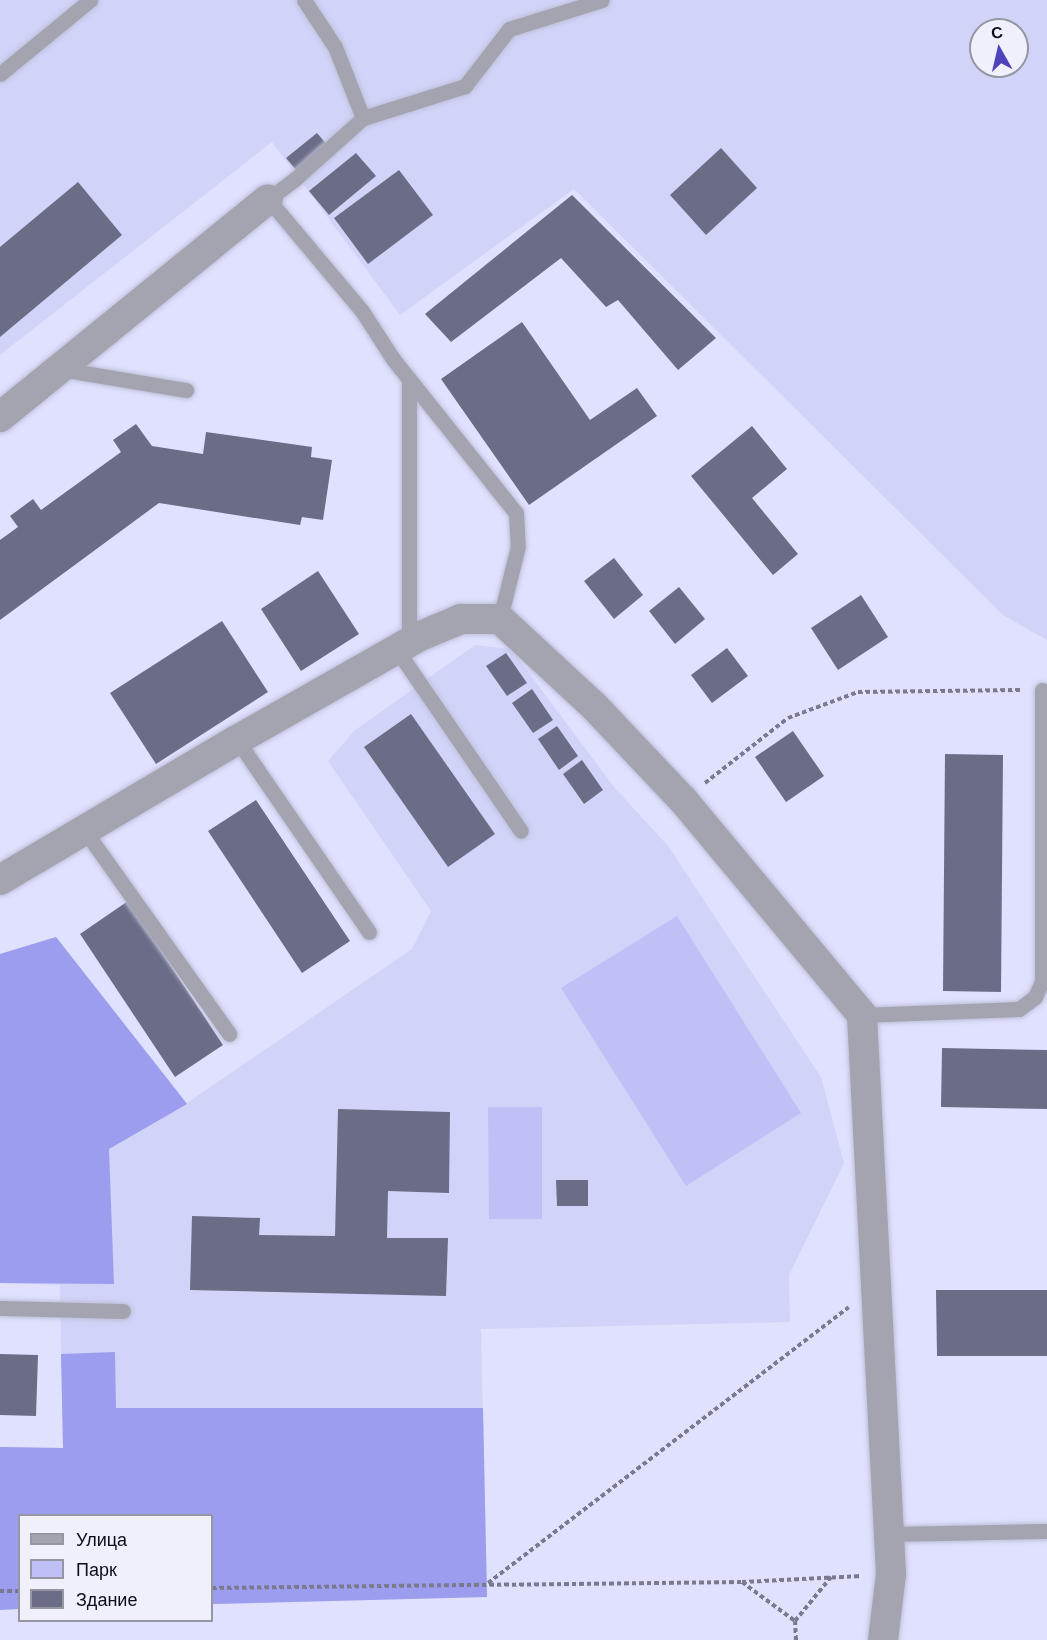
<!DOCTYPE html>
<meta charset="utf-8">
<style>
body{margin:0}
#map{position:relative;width:1047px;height:1640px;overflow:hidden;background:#dfe1fe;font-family:Barlow,sans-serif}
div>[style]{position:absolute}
.built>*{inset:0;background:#d1d4f8}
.green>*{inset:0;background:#bec0f6}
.forest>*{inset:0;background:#9c9dee}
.building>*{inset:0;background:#6b6d87}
.path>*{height:4px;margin-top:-2px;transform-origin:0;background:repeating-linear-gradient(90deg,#797a8e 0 4.5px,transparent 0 7.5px)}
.roads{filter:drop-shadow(0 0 2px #bebfd9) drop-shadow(0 0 2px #bebfd9)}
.service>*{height:15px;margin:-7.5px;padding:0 7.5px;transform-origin:7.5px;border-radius:7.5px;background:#a3a4b0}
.minor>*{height:30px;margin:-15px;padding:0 15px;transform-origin:15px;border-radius:15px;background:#a3a4b0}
span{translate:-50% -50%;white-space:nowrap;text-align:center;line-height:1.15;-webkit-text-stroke:4.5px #eff0fc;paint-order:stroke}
.legend{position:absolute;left:18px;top:1514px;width:195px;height:108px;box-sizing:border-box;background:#eff0fc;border:2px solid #9596a1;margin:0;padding:8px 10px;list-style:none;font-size:18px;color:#0e0e18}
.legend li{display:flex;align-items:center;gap:12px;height:30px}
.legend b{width:30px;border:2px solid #9596a1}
.north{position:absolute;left:969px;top:18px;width:60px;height:60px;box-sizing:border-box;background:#eff0fc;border:2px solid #9596a1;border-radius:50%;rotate:352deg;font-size:16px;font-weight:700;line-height:24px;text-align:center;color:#0e0e18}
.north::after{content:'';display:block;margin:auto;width:21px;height:27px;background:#5042ba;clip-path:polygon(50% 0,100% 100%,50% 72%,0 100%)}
</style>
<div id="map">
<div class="built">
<div style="clip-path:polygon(evenodd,0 0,1047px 0,1047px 640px,1003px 615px,574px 189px,400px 315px,272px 142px,0 355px,0 0,981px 30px,1017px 30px,1017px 66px,981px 66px,981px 30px)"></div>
<div style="clip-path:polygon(475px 645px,511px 649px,614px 787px,668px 846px,821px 1077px,844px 1163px,789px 1275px,790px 1322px,481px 1329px,487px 1597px,212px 1604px,212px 1516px,20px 1516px,19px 1609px,0 1610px,0 1447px,63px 1448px,60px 1285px,0 1283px,0 954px,56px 937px,187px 1103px,412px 949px,431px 911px,328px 761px,354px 731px)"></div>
</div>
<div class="green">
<div style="clip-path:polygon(677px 916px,801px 1113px,686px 1186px,561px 988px)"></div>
<div style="clip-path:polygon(488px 1107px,542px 1107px,542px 1219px,489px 1219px)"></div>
</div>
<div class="forest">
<div style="clip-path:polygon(56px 937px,187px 1104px,109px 1149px,114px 1284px,0 1283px,0 954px)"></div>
<div style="clip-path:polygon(115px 1352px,116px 1408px,483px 1408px,487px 1597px,212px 1604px,212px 1516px,20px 1516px,19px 1609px,0 1610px,0 1447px,63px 1448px,61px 1354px)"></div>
</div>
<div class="building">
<div style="clip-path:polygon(317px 133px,328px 146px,297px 171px,286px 158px)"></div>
<div style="clip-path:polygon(721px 148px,757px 188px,706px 235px,670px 195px)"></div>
<div style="clip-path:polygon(356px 153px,376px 176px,329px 215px,309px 191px)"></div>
<div style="clip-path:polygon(399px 170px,433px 215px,368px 264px,334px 218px)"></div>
<div style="clip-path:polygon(78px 182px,122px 235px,0 337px,0 247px)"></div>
<div style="clip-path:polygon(572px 195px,716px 338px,678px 370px,618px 300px,606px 307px,561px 258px,451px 342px,425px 314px)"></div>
<div style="clip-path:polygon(522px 322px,590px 420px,637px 388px,657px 416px,529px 505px,441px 379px)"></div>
<div style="clip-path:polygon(136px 424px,152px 446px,203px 454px,206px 432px,312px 447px,311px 457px,332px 460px,323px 520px,302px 517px,300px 525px,159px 503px,0 620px,0 540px,18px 527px,10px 516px,33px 499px,41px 510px,121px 452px,113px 440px)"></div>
<div style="clip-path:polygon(752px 426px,787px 469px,752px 498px,798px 554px,773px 575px,691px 476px)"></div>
<div style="clip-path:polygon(614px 558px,643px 595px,614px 619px,584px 581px)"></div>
<div style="clip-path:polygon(318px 571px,359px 634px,301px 671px,261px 609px)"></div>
<div style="clip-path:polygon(679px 587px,705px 619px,675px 644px,649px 611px)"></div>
<div style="clip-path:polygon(861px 595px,888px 637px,838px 670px,811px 628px)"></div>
<div style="clip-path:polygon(222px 621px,268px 692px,156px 764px,110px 693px)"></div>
<div style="clip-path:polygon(727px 648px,748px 676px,712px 703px,691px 675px)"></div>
<div style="clip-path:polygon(506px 653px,527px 683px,507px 696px,486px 666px)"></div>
<div style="clip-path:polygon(532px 689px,553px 720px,533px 733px,512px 703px)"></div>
<div style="clip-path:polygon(411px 714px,495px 834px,448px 867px,364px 747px)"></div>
<div style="clip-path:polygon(557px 726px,578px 756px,559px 770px,538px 739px)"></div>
<div style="clip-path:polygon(793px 731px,824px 776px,786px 802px,755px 757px)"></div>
<div style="clip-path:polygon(945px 754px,1003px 755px,1001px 992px,943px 991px)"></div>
<div style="clip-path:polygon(582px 760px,603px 790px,584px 804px,563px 774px)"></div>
<div style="clip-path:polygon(256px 800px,350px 941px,302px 973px,208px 831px)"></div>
<div style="clip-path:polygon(128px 901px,223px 1045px,175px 1077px,80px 934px)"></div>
<div style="clip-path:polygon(942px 1048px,1047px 1050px,1047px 1109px,941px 1107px)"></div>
<div style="clip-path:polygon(338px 1109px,450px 1112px,449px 1193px,388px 1191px,387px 1238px,448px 1238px,446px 1296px,190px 1290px,192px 1216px,260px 1218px,259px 1235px,335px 1236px)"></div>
<div style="clip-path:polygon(556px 1180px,588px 1180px,588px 1206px,557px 1206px)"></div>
<div style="clip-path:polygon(936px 1290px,1047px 1290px,1047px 1356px,937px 1356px)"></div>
<div style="clip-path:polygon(0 1354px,38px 1355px,36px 1416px,0 1415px)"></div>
</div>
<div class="path">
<div style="left:705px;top:783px;width:105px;rotate:-38.1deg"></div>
<div style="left:788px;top:718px;width:75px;rotate:-20.4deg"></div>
<div style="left:858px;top:692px;width:164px;rotate:-0.7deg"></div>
<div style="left:742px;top:1582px;width:66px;rotate:36.3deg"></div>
<div style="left:488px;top:1583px;width:454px;rotate:-37.4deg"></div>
<div style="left:212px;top:1588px;width:530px;rotate:-0.65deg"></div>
<div style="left:742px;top:1582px;width:120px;rotate:-2.9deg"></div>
<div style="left:0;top:1591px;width:20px"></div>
<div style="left:796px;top:1640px;width:19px;rotate:-93deg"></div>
<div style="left:795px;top:1621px;width:57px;rotate:-50.7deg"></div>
</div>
<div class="roads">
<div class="service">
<div style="left:304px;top:0;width:56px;rotate:56.6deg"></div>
<div style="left:335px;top:47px;width:76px;rotate:68.5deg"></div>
<div style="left:363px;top:118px;width:107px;rotate:-17.4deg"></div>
<div style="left:465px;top:86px;width:72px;rotate:-52.3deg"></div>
<div style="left:509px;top:29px;width:97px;rotate:-17.3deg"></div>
<div style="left:0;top:74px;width:117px;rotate:-39.4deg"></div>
<div style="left:363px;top:118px;width:91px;rotate:138.1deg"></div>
<div style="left:295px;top:179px;width:34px;rotate:143deg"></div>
<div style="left:268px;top:199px;width:146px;rotate:50deg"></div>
<div style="left:362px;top:311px;width:57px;rotate:57.1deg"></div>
<div style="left:393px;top:359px;width:197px;rotate:51.4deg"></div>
<div style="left:516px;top:513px;width:33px;rotate:87deg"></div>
<div style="left:518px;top:546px;width:75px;rotate:103.9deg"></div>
<div style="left:60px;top:369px;width:128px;rotate:9.5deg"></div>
<div style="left:409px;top:379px;width:265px;rotate:90deg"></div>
<div style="left:397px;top:650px;width:219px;rotate:55.6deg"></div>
<div style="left:237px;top:740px;width:233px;rotate:55.5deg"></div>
<div style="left:85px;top:831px;width:249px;rotate:54.6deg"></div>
<div style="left:862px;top:1015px;width:157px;rotate:-2.2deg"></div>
<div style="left:1019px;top:1009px;width:20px;rotate:-37deg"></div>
<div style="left:1035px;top:997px;width:17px;rotate:-66deg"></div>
<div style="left:1042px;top:981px;width:291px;rotate:-90deg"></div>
<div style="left:0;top:1308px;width:123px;rotate:1.4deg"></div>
<div style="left:888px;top:1534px;width:159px;rotate:-1.1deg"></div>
</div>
<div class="minor">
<div style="left:0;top:417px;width:345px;rotate:-39.1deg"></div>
<div style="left:0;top:880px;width:275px;rotate:-30.6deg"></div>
<div style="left:237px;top:740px;width:208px;rotate:-29.6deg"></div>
<div style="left:418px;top:637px;width:47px;rotate:-22.7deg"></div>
<div style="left:461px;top:619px;width:39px"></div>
<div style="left:500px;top:619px;width:128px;rotate:42.8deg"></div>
<div style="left:594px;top:706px;width:129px;rotate:46.6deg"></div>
<div style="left:683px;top:800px;width:280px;rotate:50.2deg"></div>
<div style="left:862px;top:1015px;width:560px;rotate:87.03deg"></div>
<div style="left:891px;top:1574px;width:66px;rotate:96.9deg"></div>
</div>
</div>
<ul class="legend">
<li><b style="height:8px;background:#a3a4b0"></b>Улица</li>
<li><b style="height:16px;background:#bec0f6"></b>Парк</li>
<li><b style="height:16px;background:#6b6d87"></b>Здание</li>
</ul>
<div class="north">С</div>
</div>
